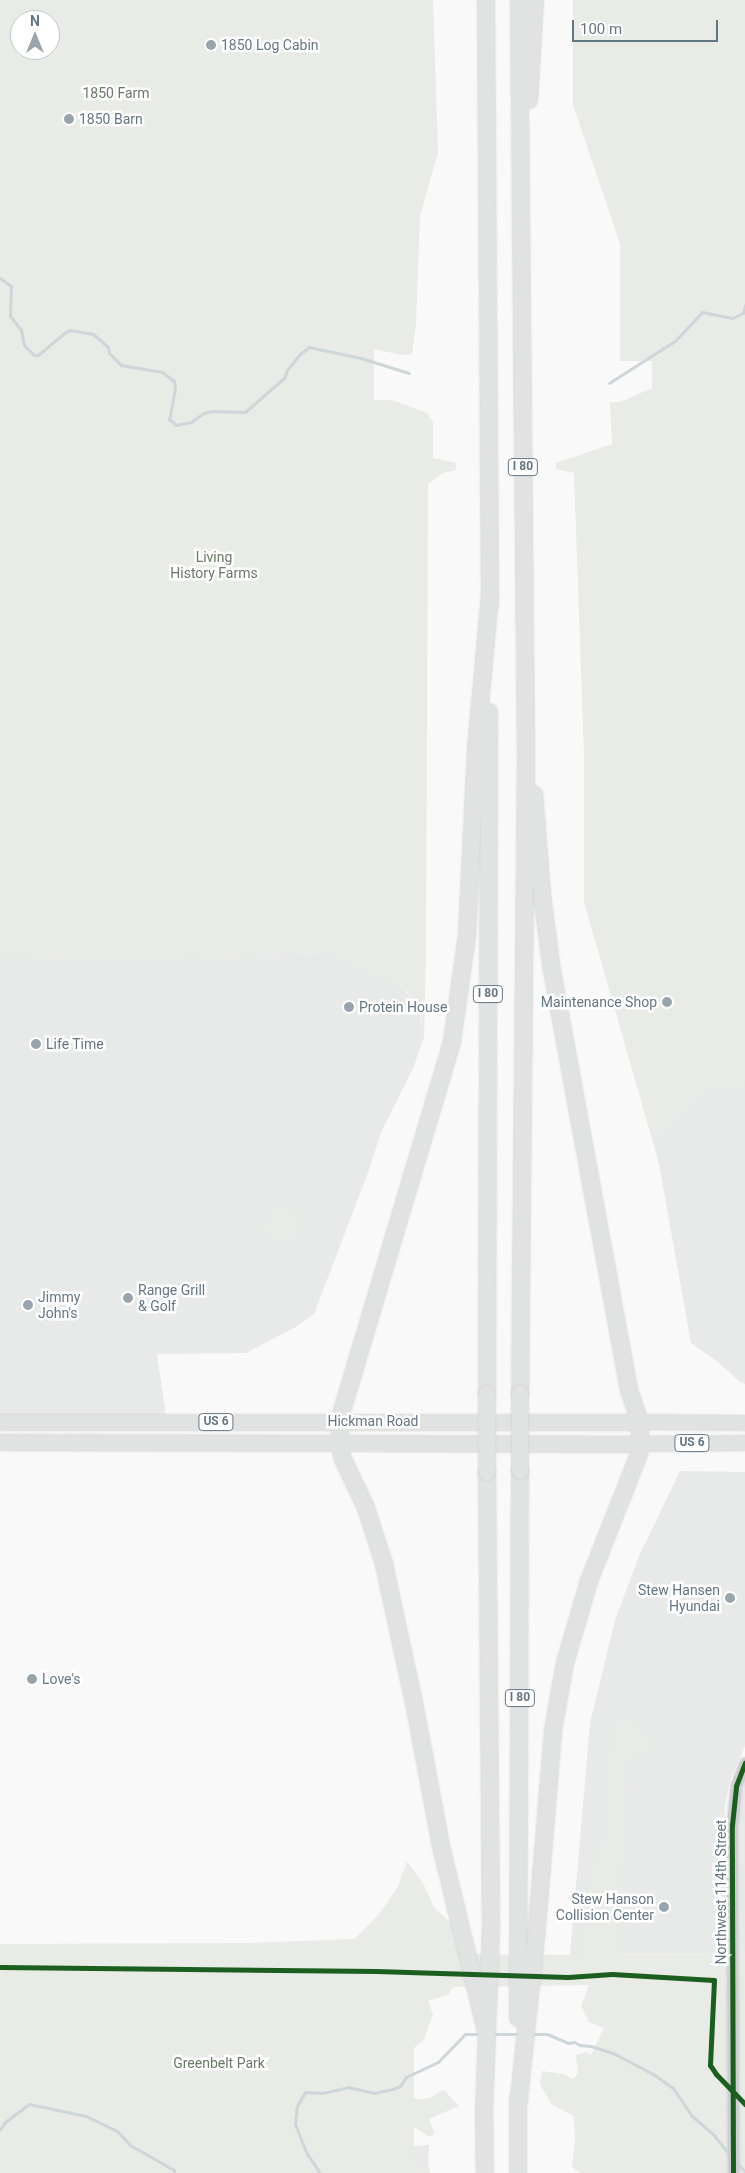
<!DOCTYPE html>
<style>
body{margin:0}
#map{position:relative;width:745px;height:2173px;overflow:hidden;background:#f9f9f9;font-family:Roboto,sans-serif}
div>[style]{position:absolute}
.built>*{inset:0;background:#e8e9e9}
.green>*{inset:0;background:#e8ebe6}
.stream>*{height:3px;margin:-1.5px;padding:0 1.5px;transform-origin:1.5px;border-radius:1.5px;background:#ced6d9}
.roads{filter:drop-shadow(0 0 1px #d5d6d7) drop-shadow(0 0 1px #d5d6d7)}
.tertiary>*{height:11px;margin:-5.5px;padding:0 5.5px;transform-origin:5.5px;border-radius:5.5px;background:#cecfd0}
.primary>*{height:14px;margin:-7px;padding:0 7px;transform-origin:7px;border-radius:7px;background:#e1e2e2}
.trunk>*{height:15px;margin:-7.5px;padding:0 7.5px;transform-origin:7.5px;border-radius:7.5px;background:#e1e2e2}
.motorway>*{height:16px;margin:-8px;padding:0 8px;transform-origin:8px;border-radius:8px;background:#e1e2e2}
.bridges{filter:drop-shadow(0 0 1px #d5d6d6) drop-shadow(0 0 1px #d5d6d6)}
.motorway-bridge>*{height:16px;margin:-8px;padding:0 8px;transform-origin:8px;border-radius:8px;background:#e1e2e2}
.cycleway>*{height:5px;margin:-2.5px;padding:0 2.5px;transform-origin:2.5px;border-radius:2.5px;background:#1b5e20}
.dots>*{width:14px;height:14px;translate:-50% -50%;box-sizing:border-box;border:2px solid #fff;border-radius:50%}
span{translate:-50% -50%;white-space:nowrap;text-align:center;line-height:1.15;-webkit-text-stroke:5px #fff;paint-order:stroke}
.shield-label span{padding:1px 4px;background:#fff;border:1px solid;border-radius:4px;-webkit-text-stroke-width:0}
.shield-label{font-size:12px;color:#657683;font-weight:700}
.poi-label{font-size:14px;color:#657683}
.left{translate:0 -50%;text-align:left}
.right{translate:-100% -50%;text-align:right}
.park-label{font-size:14px;color:#687a64}
.street-label{font-size:14px;color:#657683}
.north{position:absolute;left:10px;top:10px;width:50px;height:50px;box-sizing:border-box;background:#fff;border:1px solid #c1c8cd;border-radius:50%;rotate:0deg;font-size:14px;font-weight:700;line-height:20px;text-align:center;color:#657683}
.north::after{content:'';display:block;margin:auto;width:18px;height:22px;background:#99a4ac;clip-path:polygon(50% 0,100% 100%,50% 72%,0 100%)}
.scale{position:absolute;left:572px;top:20px;width:146px;height:22px;box-sizing:border-box;border:2px solid #657683;border-top:0;padding-left:6px;font-size:15px;line-height:18px;white-space:nowrap;color:#657683;-webkit-text-stroke:4px #fff;paint-order:stroke}
</style>
<div id="map">
<div class="built">
<div style="clip-path:polygon(337px 954px,354px 964px,399px 983px,418px 1006px,423px 1028px,421px 1045px,414px 1066px,380px 1135px,369px 1170px,314px 1314px,296px 1327px,246px 1353px,157px 1354px,167px 1423px,0 1422px,0 956px,193px 957px)"></div>
<div style="clip-path:polygon(745px 1084px,745px 1384px,740px 1382px,719px 1363px,691px 1343px,659px 1164px,652px 1139px,686px 1105px,706px 1089px)"></div>
<div style="clip-path:polygon(680px 1471px,745px 1472px,745px 1746px,730px 1780px,725px 1806px,725px 1954px,570px 1955px,590px 1723px,615px 1620px,640px 1554px)"></div>
<div style="clip-path:polygon(745px 1779px,745px 1954px,739px 1954px,739px 1812px)"></div>
<div style="clip-path:polygon(429px 2145px,428px 2173px,354px 2173px,414px 2146px)"></div>
</div>
<div class="green">
<div style="clip-path:polygon(evenodd,0 0,433px 0,438px 152px,420px 216px,416px 324px,412px 354px,402px 355px,374px 349px,374px 400px,392px 400px,427px 413px,433px 422px,433px 458px,456px 463px,456px 470px,443px 473px,428px 484px,426px 953px,424px 1038px,421px 1045px,423px 1028px,421px 1014px,410px 995px,399px 983px,354px 964px,337px 954px,193px 957px,0 956px,0 0,20px 20px,50px 20px,50px 50px,20px 50px,20px 20px)"></div>
<div style="clip-path:polygon(573px 0,745px 0,745px 1084px,706px 1089px,686px 1105px,652px 1139px,584px 902px,584px 754px,574px 473px,556px 469px,556px 463px,612px 444px,610px 402px,620px 402px,652px 388px,652px 361px,620px 361px,620px 244px,573px 105px)"></div>
<div style="clip-path:polygon(273px 1203px,303px 1214px,290px 1246px,260px 1234px)"></div>
<div style="clip-path:polygon(634px 1715px,638px 1732px,652px 1738px,650px 1749px,635px 1754px,626px 1766px,627px 1855px,620px 1864px,616px 1911px,618px 1943px,624px 1955px,745px 1954px,745px 2173px,580px 2173px,572px 2167px,575px 2141px,574px 2116px,551px 2104px,540px 2084px,542px 2071px,563px 2074px,574px 2079px,578px 2072px,576px 2055px,587px 2052px,591px 2055px,604px 2028px,589px 2022px,581px 2006px,589px 1985px,453px 1987px,448px 1995px,428px 2001px,433px 2014px,424px 2040px,414px 2048px,414px 2097px,418px 2100px,429px 2098px,444px 2090px,459px 2106px,429px 2119px,435px 2134px,429px 2137px,414px 2127px,414px 2146px,409px 2149px,406px 2154px,430px 2170px,430px 2173px,0 2173px,0 1944px,250px 1943px,355px 1939px,379px 1914px,397px 1888px,407px 1862px,423px 1883px,434px 1907px,460px 1932px,459px 1954px,586px 1955px,580px 1939px,590px 1877px,601px 1847px,607px 1808px,607px 1761px,617px 1721px)"></div>
</div>
<div class="stream">
<div style="left:0;top:278px;width:14px;rotate:36deg"></div>
<div style="left:11px;top:286px;width:30px;rotate:92deg"></div>
<div style="left:10px;top:316px;width:18px;rotate:52deg"></div>
<div style="left:21px;top:330px;width:15px;rotate:79deg"></div>
<div style="left:24px;top:345px;width:14px;rotate:45deg"></div>
<div style="left:34px;top:355px;width:4px"></div>
<div style="left:38px;top:355px;width:34px;rotate:-40deg"></div>
<div style="left:64px;top:333px;width:7px;rotate:-27deg"></div>
<div style="left:70px;top:330px;width:23px;rotate:10deg"></div>
<div style="left:93px;top:334px;width:20px;rotate:41deg"></div>
<div style="left:108px;top:347px;width:6px;rotate:81deg"></div>
<div style="left:109px;top:353px;width:17px;rotate:45deg"></div>
<div style="left:121px;top:365px;width:42px;rotate:9.7deg"></div>
<div style="left:162px;top:372px;width:15px;rotate:37deg"></div>
<div style="left:174px;top:381px;width:8px;rotate:83deg"></div>
<div style="left:175px;top:389px;width:31px;rotate:101deg"></div>
<div style="left:169px;top:419px;width:9px;rotate:41deg"></div>
<div style="left:176px;top:425px;width:15px;rotate:-11deg"></div>
<div style="left:191px;top:422px;width:16px;rotate:-35deg"></div>
<div style="left:204px;top:413px;width:9px;rotate:-13deg"></div>
<div style="left:213px;top:411px;width:32px;rotate:2deg"></div>
<div style="left:245px;top:412px;width:52px;rotate:-41.1deg"></div>
<div style="left:284px;top:378px;width:9px;rotate:-69deg"></div>
<div style="left:287px;top:370px;width:21px;rotate:-51deg"></div>
<div style="left:300px;top:354px;width:11px;rotate:-38deg"></div>
<div style="left:309px;top:347px;width:53px;rotate:11.9deg"></div>
<div style="left:361px;top:358px;width:50px;rotate:17.4deg"></div>
<div style="left:609px;top:383px;width:78px;rotate:-32.5deg"></div>
<div style="left:675px;top:341px;width:40px;rotate:-47deg"></div>
<div style="left:702px;top:312px;width:31px;rotate:11deg"></div>
<div style="left:732px;top:318px;width:12px;rotate:-24deg"></div>
<div style="left:743px;top:313px;width:8px;rotate:-76deg"></div>
<div style="left:491px;top:2034px;width:29px"></div>
<div style="left:531px;top:2034px;width:16px"></div>
<div style="left:547px;top:2034px;width:23px;rotate:23deg"></div>
<div style="left:568px;top:2043px;width:6px;rotate:-9deg"></div>
<div style="left:574px;top:2042px;width:7px;rotate:27deg"></div>
<div style="left:580px;top:2045px;width:11px;rotate:5deg"></div>
<div style="left:591px;top:2046px;width:25px;rotate:18deg"></div>
<div style="left:615px;top:2054px;width:43px;rotate:27.8deg"></div>
<div style="left:653px;top:2074px;width:24px;rotate:35deg"></div>
<div style="left:673px;top:2088px;width:32px;rotate:56deg"></div>
<div style="left:691px;top:2115px;width:29px;rotate:41deg"></div>
<div style="left:713px;top:2134px;width:27px;rotate:51deg"></div>
<div style="left:0;top:2130px;width:9px;rotate:-58deg"></div>
<div style="left:5px;top:2122px;width:30px;rotate:-37deg"></div>
<div style="left:29px;top:2104px;width:58px;rotate:11.9deg"></div>
<div style="left:86px;top:2116px;width:34px;rotate:26deg"></div>
<div style="left:117px;top:2131px;width:19px;rotate:47deg"></div>
<div style="left:130px;top:2145px;width:51px;rotate:29.6deg"></div>
<div style="left:174px;top:2170px;width:3px;rotate:90deg"></div>
<div style="left:737px;top:2163px;width:12px;rotate:48deg"></div>
<div style="left:320px;top:2173px;width:23px;rotate:-124deg"></div>
<div style="left:307px;top:2154px;width:32px;rotate:-112deg"></div>
<div style="left:295px;top:2124px;width:18px;rotate:-84deg"></div>
<div style="left:297px;top:2106px;width:16px;rotate:-60deg"></div>
<div style="left:305px;top:2092px;width:18px;rotate:3deg"></div>
<div style="left:323px;top:2093px;width:26px;rotate:-13deg"></div>
<div style="left:348px;top:2087px;width:27px;rotate:13deg"></div>
<div style="left:374px;top:2093px;width:19px;rotate:-12deg"></div>
<div style="left:393px;top:2089px;width:8px;rotate:-23deg"></div>
<div style="left:400px;top:2086px;width:11px;rotate:-56deg"></div>
<div style="left:406px;top:2077px;width:35px;rotate:-25deg"></div>
<div style="left:438px;top:2062px;width:39px;rotate:-46deg"></div>
<div style="left:465px;top:2034px;width:18px"></div>
</div>
<div class="roads">
<div class="tertiary">
<div style="left:733px;top:2173px;width:348px;rotate:-90.2deg"></div>
<div style="left:732px;top:1825px;width:39px;rotate:-84deg"></div>
<div style="left:736px;top:1786px;width:25px;rotate:-69deg"></div>
</div>
<div class="primary">
<div style="left:640px;top:1422px;width:105px;rotate:0.5deg"></div>
<div style="left:640px;top:1444px;width:105px;rotate:-0.5deg"></div>
</div>
<div class="trunk">
<div style="left:0;top:1422px;width:640px"></div>
<div style="left:0;top:1442px;width:640px;rotate:0.18deg"></div>
</div>
<div class="motorway">
<div style="left:486px;top:0;width:605px;rotate:89.62deg"></div>
<div style="left:519px;top:0;width:762px;rotate:89.47deg"></div>
<div style="left:526px;top:762px;width:632px;rotate:90.54deg"></div>
<div style="left:529px;top:100px;width:100px;rotate:-86.6deg"></div>
<div style="left:487px;top:1394px;width:682px;rotate:-89.83deg"></div>
<div style="left:518px;top:2018px;width:547px;rotate:-89.79deg"></div>
<div style="left:487px;top:2035px;width:189px;rotate:-103.7deg"></div>
<div style="left:442px;top:1851px;width:151px;rotate:-100.7deg"></div>
<div style="left:414px;top:1703px;width:142px;rotate:-102.2deg"></div>
<div style="left:384px;top:1564px;width:59px;rotate:-107.8deg"></div>
<div style="left:366px;top:1508px;width:56px;rotate:-115.2deg"></div>
<div style="left:342px;top:1457px;width:36px;rotate:-95deg"></div>
<div style="left:339px;top:1421px;width:395px;rotate:-73.4deg"></div>
<div style="left:452px;top:1042px;width:108px;rotate:-82deg"></div>
<div style="left:467px;top:935px;width:186px;rotate:-87.2deg"></div>
<div style="left:476px;top:749px;width:155px;rotate:-84.8deg"></div>
<div style="left:518px;top:2108px;width:183px;rotate:-84deg"></div>
<div style="left:537px;top:1926px;width:197px;rotate:-85.3deg"></div>
<div style="left:553px;top:1730px;width:68px;rotate:-79.8deg"></div>
<div style="left:565px;top:1663px;width:85px;rotate:-73.7deg"></div>
<div style="left:589px;top:1581px;width:136px;rotate:-68.5deg"></div>
<div style="left:639px;top:1454px;width:10px;rotate:-84deg"></div>
<div style="left:640px;top:1444px;width:22px;rotate:-90deg"></div>
<div style="left:640px;top:1422px;width:34px;rotate:-109deg"></div>
<div style="left:629px;top:1390px;width:433px;rotate:-100.4deg"></div>
<div style="left:551px;top:964px;width:70px;rotate:-97.4deg"></div>
<div style="left:542px;top:895px;width:101px;rotate:-94.5deg"></div>
<div style="left:485px;top:2173px;width:62px;rotate:-90.9deg"></div>
<div style="left:484px;top:2111px;width:186px;rotate:-87.8deg"></div>
<div style="left:491px;top:1925px;width:453px;rotate:-90.5deg"></div>
<div style="left:518px;top:2173px;width:75px;rotate:-90deg"></div>
</div>
</div>
<div class="bridges">
<div class="motorway-bridge">
<div style="left:487px;top:1394px;width:78px;rotate:90deg"></div>
<div style="left:520px;top:1471px;width:77px;rotate:-90deg"></div>
</div>
</div>
<div class="cycleway">
<div style="left:0;top:1967px;width:376px;rotate:0.6deg"></div>
<div style="left:376px;top:1971px;width:192px;rotate:1.8deg"></div>
<div style="left:568px;top:1977px;width:44px;rotate:-3.9deg"></div>
<div style="left:612px;top:1974px;width:102px;rotate:3.4deg"></div>
<div style="left:714px;top:1980px;width:85px;rotate:92.7deg"></div>
<div style="left:710px;top:2065px;width:11px;rotate:56deg"></div>
<div style="left:716px;top:2074px;width:42px;rotate:46deg"></div>
<div style="left:733px;top:2173px;width:348px;rotate:-90.2deg"></div>
<div style="left:732px;top:1825px;width:39px;rotate:-84deg"></div>
<div style="left:736px;top:1786px;width:25px;rotate:-69deg"></div>
</div>
<div class="dots">
<div style="left:211px;top:45px;background:#99a4ac"></div>
<div style="left:69px;top:119px;background:#99a4ac"></div>
<div style="left:667px;top:1002px;background:#99a4ac"></div>
<div style="left:349px;top:1007px;background:#99a4ac"></div>
<div style="left:36px;top:1044px;background:#99a4ac"></div>
<div style="left:128px;top:1298px;background:#99a4ac"></div>
<div style="left:28px;top:1305px;background:#99a4ac"></div>
<div style="left:730px;top:1598px;background:#99a4ac"></div>
<div style="left:32px;top:1679px;background:#99a4ac"></div>
<div style="left:664px;top:1907px;background:#99a4ac"></div>
</div>
<div class="shield-label">
<span style="left:523px;top:467px">I 80</span>
<span style="left:488px;top:994px">I 80</span>
<span style="left:216px;top:1422px">US 6</span>
<span style="left:692px;top:1443px">US 6</span>
<span style="left:520px;top:1698px">I 80</span>
</div>
<div class="poi-label">
<span class="left" style="left:221px;top:45px">1850 Log Cabin</span>
<span class="left" style="left:79px;top:119px">1850 Barn</span>
<span class="right" style="left:657px;top:1002px">Maintenance Shop</span>
<span class="left" style="left:359px;top:1007px">Protein House</span>
<span class="left" style="left:46px;top:1044px">Life Time</span>
<span class="left" style="left:138px;top:1298px">Range Grill<br>&amp; Golf</span>
<span class="left" style="left:38px;top:1305px">Jimmy<br>John's</span>
<span class="right" style="left:720px;top:1598px">Stew Hansen<br>Hyundai</span>
<span class="left" style="left:42px;top:1679px">Love's</span>
<span class="right" style="left:654px;top:1907px">Stew Hanson<br>Collision Center</span>
</div>
<div class="park-label">
<span style="left:116px;top:93px">1850 Farm</span>
<span style="left:214px;top:565px">Living<br>History Farms</span>
<span style="left:219px;top:2063px">Greenbelt Park</span>
</div>
<div class="street-label">
<span style="left:373px;top:1421px">Hickman Road</span>
<span style="left:721px;top:1892px;rotate:-90deg">Northwest 114th Street</span>
</div>
<div class="north">N</div>
<div class="scale">100 m</div>
</div>
